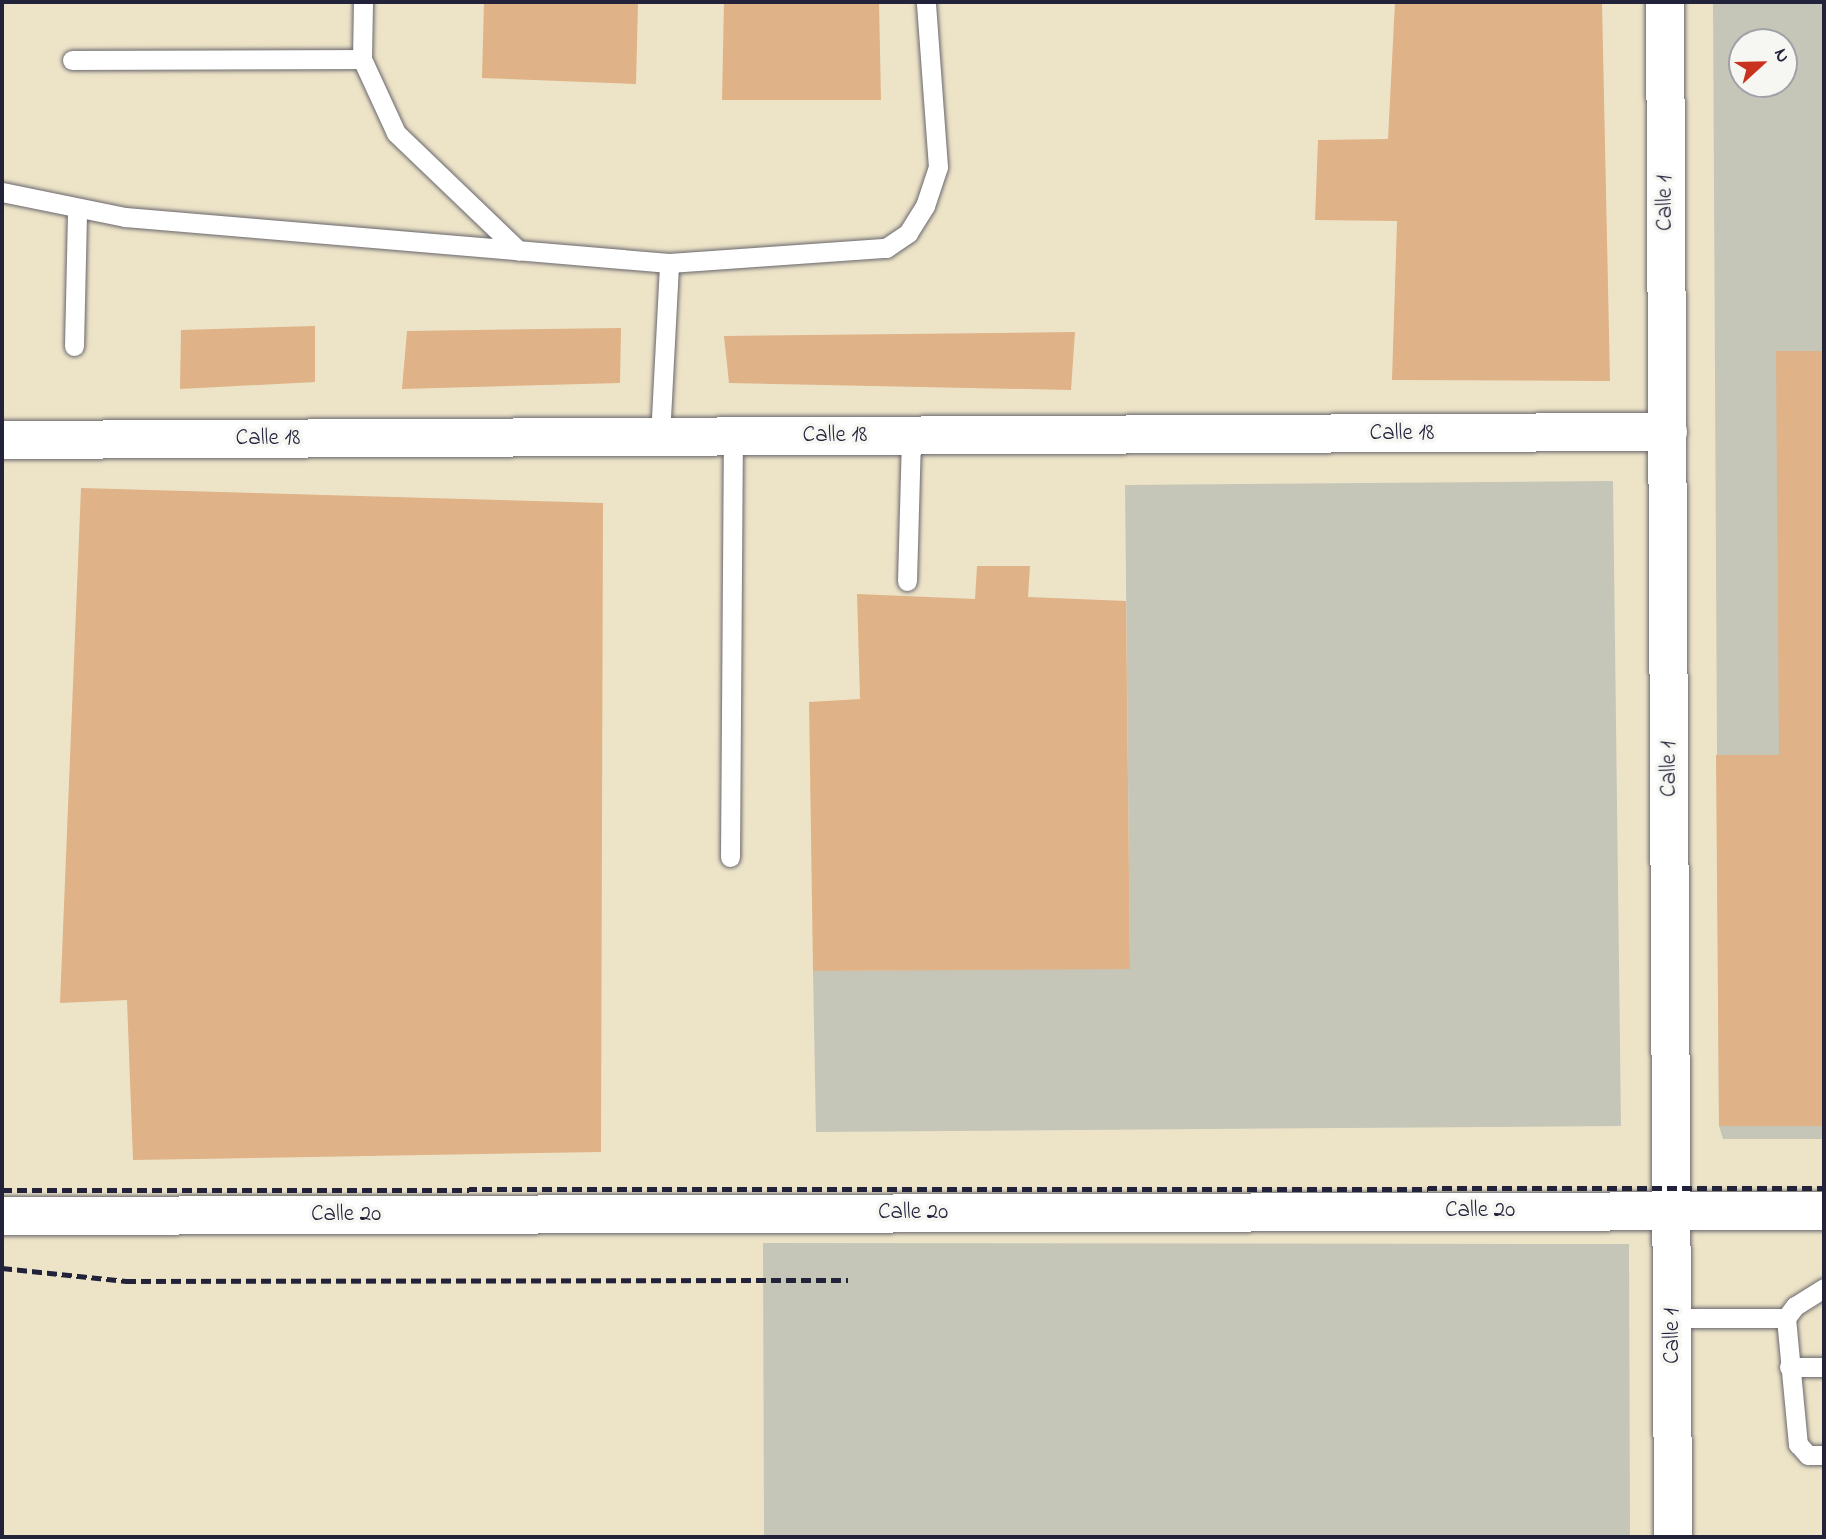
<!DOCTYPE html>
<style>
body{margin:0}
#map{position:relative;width:1826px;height:1539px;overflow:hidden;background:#ede4c8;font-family:"Indie Flower",sans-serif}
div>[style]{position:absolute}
.industrial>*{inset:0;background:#c5c5b8}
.building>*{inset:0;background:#dfb288}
.roads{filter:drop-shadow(0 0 2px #69666c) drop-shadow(0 0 2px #69666c)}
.service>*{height:19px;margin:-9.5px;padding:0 9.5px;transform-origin:9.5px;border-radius:9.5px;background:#fff}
.minor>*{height:38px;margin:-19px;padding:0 19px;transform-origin:19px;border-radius:19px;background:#fff}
.rail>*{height:5px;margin-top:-2.5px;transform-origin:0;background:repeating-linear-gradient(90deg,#22223b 0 10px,transparent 0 15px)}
span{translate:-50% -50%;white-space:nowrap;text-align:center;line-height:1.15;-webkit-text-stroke:7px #f6f6f2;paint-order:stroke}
.street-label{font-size:23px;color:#22223b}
.frame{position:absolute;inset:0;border:4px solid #22223b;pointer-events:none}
.north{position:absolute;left:1728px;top:28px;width:70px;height:70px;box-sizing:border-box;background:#f6f6f2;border:2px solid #a1a1a9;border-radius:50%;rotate:68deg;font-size:19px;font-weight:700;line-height:28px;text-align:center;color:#22223b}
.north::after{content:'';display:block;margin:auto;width:24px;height:32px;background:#c8321e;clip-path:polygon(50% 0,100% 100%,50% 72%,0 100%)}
</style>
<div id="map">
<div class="industrial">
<div style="clip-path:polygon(evenodd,1713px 2px,1824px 2px,1824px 1139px,1723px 1139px,1719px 1126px,1713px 2px,1742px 42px,1784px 42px,1784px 84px,1742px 84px,1742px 42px)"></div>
<div style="clip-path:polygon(1613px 481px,1621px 1126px,816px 1132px,813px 971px,1130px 968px,1125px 485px)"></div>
<div style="clip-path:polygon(763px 1243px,1629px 1244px,1630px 1537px,764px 1537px)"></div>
</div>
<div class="building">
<div style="clip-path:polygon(484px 2px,638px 2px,636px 84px,482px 78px)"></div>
<div style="clip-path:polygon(724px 2px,879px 2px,881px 100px,722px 100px)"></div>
<div style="clip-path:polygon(1395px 2px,1602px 2px,1610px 381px,1392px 380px,1397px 221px,1315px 220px,1318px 140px,1388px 139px)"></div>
<div style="clip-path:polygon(315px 326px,315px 382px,180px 389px,181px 330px)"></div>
<div style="clip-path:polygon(621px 328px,620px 383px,402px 389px,407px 331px)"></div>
<div style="clip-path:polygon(1075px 332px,1071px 390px,729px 383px,724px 336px)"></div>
<div style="clip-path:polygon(1776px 351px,1824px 351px,1824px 1126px,1719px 1126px,1716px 755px,1779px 755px)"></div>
<div style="clip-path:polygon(81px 488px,603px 503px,601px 1152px,133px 1160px,127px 1000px,60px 1003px)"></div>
<div style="clip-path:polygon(977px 566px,1030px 566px,1028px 597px,1126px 601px,1130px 969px,813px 971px,809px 702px,860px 699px,857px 594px,975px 599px)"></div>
</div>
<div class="roads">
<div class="service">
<div style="left:363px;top:2px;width:57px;rotate:91deg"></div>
<div style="left:362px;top:59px;width:81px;rotate:65.3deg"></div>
<div style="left:396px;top:133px;width:170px;rotate:43.8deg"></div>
<div style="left:72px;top:60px;width:290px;rotate:-0.2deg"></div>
<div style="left:2px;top:192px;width:126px;rotate:11.5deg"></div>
<div style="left:125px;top:217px;width:546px;rotate:4.83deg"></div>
<div style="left:669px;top:263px;width:218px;rotate:-4deg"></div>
<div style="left:886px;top:248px;width:27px;rotate:-34deg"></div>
<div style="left:908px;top:233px;width:32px;rotate:-58deg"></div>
<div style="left:925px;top:206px;width:41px;rotate:-71.6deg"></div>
<div style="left:938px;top:167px;width:165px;rotate:-94.2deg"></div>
<div style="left:74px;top:346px;width:136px;rotate:-88.7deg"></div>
<div style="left:660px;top:437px;width:174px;rotate:-87deg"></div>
<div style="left:907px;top:581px;width:145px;rotate:-88.4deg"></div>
<div style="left:730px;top:857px;width:420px;rotate:-89.6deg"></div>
<div style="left:1824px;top:1288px;width:34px;rotate:148deg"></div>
<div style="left:1795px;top:1306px;width:15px;rotate:127deg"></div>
<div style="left:1786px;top:1318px;width:127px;rotate:84.6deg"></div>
<div style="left:1798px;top:1444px;width:15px;rotate:48deg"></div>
<div style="left:1808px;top:1455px;width:16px"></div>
<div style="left:1673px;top:1318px;width:113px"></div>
<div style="left:1789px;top:1367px;width:35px"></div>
</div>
<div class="minor">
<div style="left:1665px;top:2px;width:1535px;rotate:89.7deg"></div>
<div style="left:2px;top:440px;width:1666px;rotate:-0.28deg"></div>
<div style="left:2px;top:1216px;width:1822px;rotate:-0.16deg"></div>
</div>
</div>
<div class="rail">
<div style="left:2px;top:1190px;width:1822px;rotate:-0.06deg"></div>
<div style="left:2px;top:1268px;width:125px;rotate:6deg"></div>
<div style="left:126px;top:1281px;width:722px;rotate:-0.08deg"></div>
</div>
<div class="street-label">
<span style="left:1666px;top:203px;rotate:-90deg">Calle 1</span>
<span style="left:1402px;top:434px">Calle 18</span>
<span style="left:835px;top:436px">Calle 18</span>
<span style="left:268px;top:439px">Calle 18</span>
<span style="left:1670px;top:769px;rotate:-90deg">Calle 1</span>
<span style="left:1480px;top:1211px">Calle 20</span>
<span style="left:913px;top:1213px">Calle 20</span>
<span style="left:346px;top:1215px">Calle 20</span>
<span style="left:1673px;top:1336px;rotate:-90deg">Calle 1</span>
</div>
<div class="frame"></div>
<div class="north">N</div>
</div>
